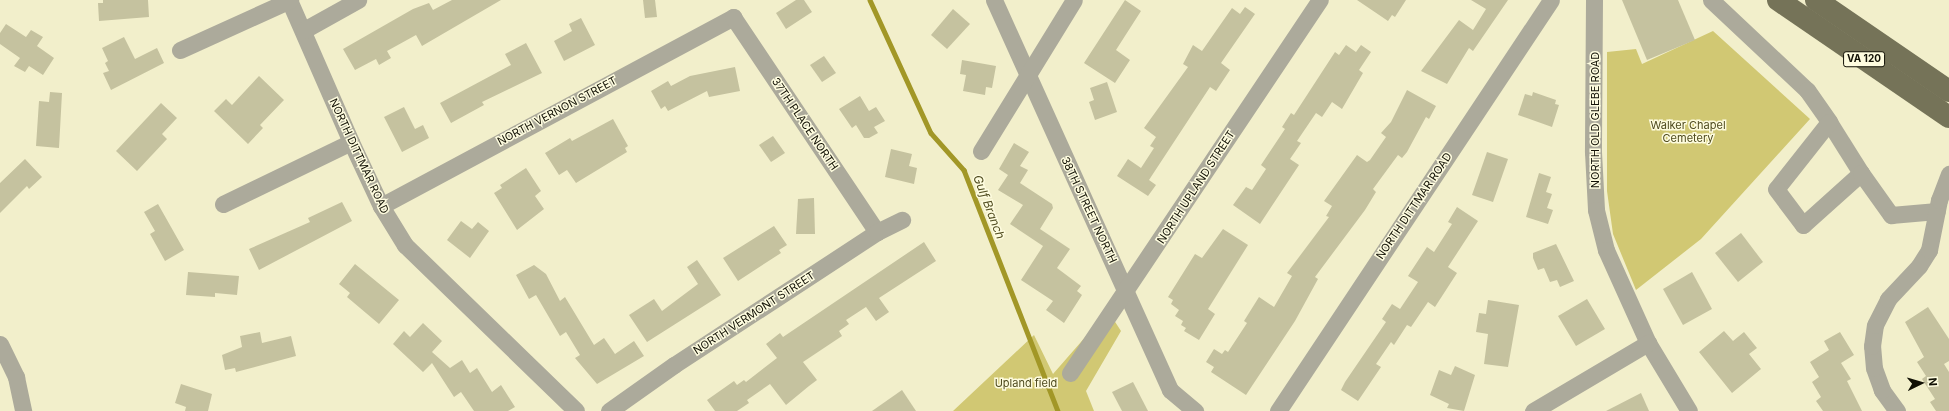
<!DOCTYPE html>
<style>
body{margin:0}
#map{position:relative;width:1949px;height:411px;overflow:hidden;background:#f2efcb;font-family:Inter,sans-serif}
div>[style]{position:absolute}
.green>*{inset:0;background:#d1c873}
.stream>*{height:4.5px;margin:-2.25px;padding:0 2.25px;transform-origin:2.25px;border-radius:2.25px;background:#a29727}
.building>*{inset:0;background:#c5c29f}
.minor>*{height:17px;margin:-8.5px;padding:0 8.5px;transform-origin:8.5px;border-radius:8.5px;background:#acaa9b}
.major>*{height:22px;margin:-11px;padding:0 11px;transform-origin:11px;border-radius:11px;background:#757358}
span{translate:-50% -50%;white-space:nowrap;text-align:center;line-height:1.15;-webkit-text-stroke:3px #fefcdf;paint-order:stroke}
.shield-label span{padding:1px 3px;background:#fefcdf;border:1px solid;border-radius:3px;-webkit-text-stroke-width:0}
.shield-label{font-size:10px;color:#121105;font-weight:700}
.street-label{font-size:11px;color:#121105}
.park-label{font-size:11px;color:#4e4a1e}
.water-label{font-size:12px;color:#524e22;font-style:italic}
.north{position:absolute;left:1901px;top:363px;width:40px;height:40px;-webkit-text-stroke:3px #fefcdf;paint-order:stroke;rotate:85deg;font-size:11px;font-weight:700;line-height:16px;text-align:center;color:#121105}
.north::after{content:'';display:block;margin:auto;width:14px;height:18px;background:#121105;clip-path:polygon(50% 0,100% 100%,50% 72%,0 100%)}
</style>
<div id="map">
<div class="green">
<div style="clip-path:polygon(1713px 31px,1810px 119px,1701px 239px,1636px 290px,1613px 234px,1607px 191px,1607px 52px,1636px 49px,1642px 64px)"></div>
<div style="clip-path:polygon(1108px 311px,1121px 331px,1086px 391px,1094px 411px,953px 411px,1034px 335px,1053px 374px)"></div>
</div>
<div class="stream">
<div style="left:870px;top:0;width:146px;rotate:65.4deg"></div>
<div style="left:931px;top:133px;width:50px;rotate:48.3deg"></div>
<div style="left:964px;top:170px;width:259px;rotate:68.7deg"></div>
</div>
<div class="building">
<div style="clip-path:polygon(103px 0,148px 0,149px 17px,99px 21px,98px 3px,103px 3px)"></div>
<div style="clip-path:polygon(452px 0,501px 0,422px 46px,416px 35px,387px 51px,391px 58px,379px 65px,376px 59px,355px 70px,343px 49px,413px 9px,429px 3px,433px 10px)"></div>
<div style="clip-path:polygon(643px 0,655px 0,657px 17px,645px 18px)"></div>
<div style="clip-path:polygon(796px 0,804px 0,812px 12px,786px 29px,776px 13px)"></div>
<div style="clip-path:polygon(1125px 0,1141px 11px,1116px 50px,1130px 60px,1115px 83px,1084px 63px)"></div>
<div style="clip-path:polygon(1357px 0,1406px 0,1395px 17px,1392px 15px,1388px 21px)"></div>
<div style="clip-path:polygon(1471px 0,1508px 0,1473px 51px,1469px 48px,1447px 84px,1421px 71px,1459px 20px,1473px 30px,1486px 9px)"></div>
<div style="clip-path:polygon(1622px 0,1678px 0,1695px 40px,1647px 60px)"></div>
<div style="clip-path:polygon(1245px 7px,1255px 14px,1221px 63px,1230px 70px,1216px 91px,1210px 87px,1149px 180px,1156px 185px,1148px 196px,1117px 176px,1128px 159px,1141px 168px,1154px 148px,1150px 146px,1156px 137px,1144px 128px,1188px 67px,1183px 64px,1193px 45px,1202px 51px,1232px 8px,1240px 14px)"></div>
<div style="clip-path:polygon(953px 9px,970px 24px,947px 49px,931px 35px)"></div>
<div style="clip-path:polygon(581px 18px,595px 45px,564px 61px,554px 41px,572px 31px,569px 24px)"></div>
<div style="clip-path:polygon(6px 24px,26px 37px,31px 30px,43px 37px,37px 46px,54px 58px,43px 75px,29px 66px,25px 72px,14px 66px,20px 58px,0 44px,0 33px)"></div>
<div style="clip-path:polygon(124px 37px,135px 59px,157px 48px,164px 63px,111px 90px,103px 73px,109px 71px,105px 63px,108px 61px,102px 48px)"></div>
<div style="clip-path:polygon(526px 43px,542px 73px,482px 102px,484px 105px,451px 123px,440px 103px,511px 65px,505px 54px)"></div>
<div style="clip-path:polygon(1346px 45px,1356px 52px,1361px 45px,1371px 52px,1359px 70px,1363px 73px,1342px 109px,1332px 102px,1322px 117px,1316px 113px,1297px 141px,1301px 143px,1290px 159px,1299px 165px,1260px 224px,1233px 205px,1246px 187px,1252px 190px,1266px 169px,1261px 165px,1285px 129px,1282px 127px,1291px 113px,1294px 115px,1335px 52px,1339px 55px)"></div>
<div style="clip-path:polygon(824px 56px,836px 73px,822px 82px,810px 65px)"></div>
<div style="clip-path:polygon(962px 60px,996px 66px,992px 88px,986px 87px,985px 95px,963px 91px,966px 75px,960px 74px)"></div>
<div style="clip-path:polygon(735px 67px,740px 91px,709px 97px,707px 91px,668px 111px,665px 106px,661px 109px,651px 91px,668px 81px,671px 86px,690px 76px)"></div>
<div style="clip-path:polygon(259px 76px,284px 100px,260px 125px,263px 128px,248px 144px,214px 111px,226px 99px,232px 105px)"></div>
<div style="clip-path:polygon(1107px 82px,1117px 112px,1095px 120px,1089px 102px,1094px 100px,1090px 88px)"></div>
<div style="clip-path:polygon(1407px 90px,1436px 106px,1429px 119px,1426px 117px,1407px 152px,1402px 158px,1398px 155px,1373px 189px,1376px 192px,1365px 210px,1315px 277px,1318px 279px,1295px 321px,1246px 395px,1211px 372px,1214px 367px,1206px 362px,1214px 349px,1222px 354px,1225px 350px,1228px 352px,1247px 323px,1244px 321px,1259px 297px,1274px 307px,1292px 276px,1287px 273px,1329px 217px,1326px 216px,1332px 206px,1324px 201px,1357px 155px,1367px 162px,1370px 160px,1386px 137px,1381px 133px,1391px 122px)"></div>
<div style="clip-path:polygon(50px 92px,62px 93px,59px 148px,36px 146px,39px 101px,49px 102px)"></div>
<div style="clip-path:polygon(1533px 92px,1556px 100px,1555px 104px,1559px 105px,1552px 127px,1518px 115px,1525px 94px,1532px 96px)"></div>
<div style="clip-path:polygon(860px 96px,869px 111px,876px 107px,885px 121px,874px 127px,878px 133px,869px 138px,864px 138px,856px 125px,852px 128px,839px 109px)"></div>
<div style="clip-path:polygon(161px 103px,177px 118px,162px 134px,167px 139px,137px 171px,116px 151px)"></div>
<div style="clip-path:polygon(404px 107px,415px 129px,423px 125px,429px 138px,402px 152px,384px 117px)"></div>
<div style="clip-path:polygon(613px 119px,628px 146px,625px 148px,627px 152px,576px 183px,567px 170px,559px 175px,545px 153px,570px 138px,572px 141px)"></div>
<div style="clip-path:polygon(773px 136px,785px 153px,771px 162px,759px 145px)"></div>
<div style="clip-path:polygon(1014px 143px,1029px 152px,1020px 166px,1028px 170px,1020px 183px,1052px 204px,1053px 208px,1040px 229px,1070px 249px,1057px 268px,1081px 286px,1077px 291px,1082px 295px,1064px 323px,1046px 310px,1053px 301px,1021px 280px,1043px 246px,1010px 224px,1023px 205px,998px 190px,1008px 175px,999px 169px)"></div>
<div style="clip-path:polygon(891px 149px,912px 154px,909px 166px,917px 168px,914px 184px,885px 177px)"></div>
<div style="clip-path:polygon(1487px 152px,1508px 159px,1493px 202px,1472px 195px)"></div>
<div style="clip-path:polygon(25px 159px,42px 177px,29px 189px,27px 186px,0 213px,0 183px)"></div>
<div style="clip-path:polygon(526px 168px,541px 191px,535px 196px,544px 209px,517px 230px,494px 193px,502px 188px,500px 185px)"></div>
<div style="clip-path:polygon(1539px 173px,1551px 177px,1546px 192px,1552px 194px,1547px 208px,1553px 210px,1548px 224px,1526px 217px)"></div>
<div style="clip-path:polygon(814px 198px,815px 234px,796px 234px,798px 199px)"></div>
<div style="clip-path:polygon(342px 202px,352px 221px,259px 270px,249px 249px,310px 222px,308px 218px)"></div>
<div style="clip-path:polygon(158px 204px,184px 250px,165px 261px,150px 234px,155px 231px,144px 212px)"></div>
<div style="clip-path:polygon(1457px 207px,1478px 221px,1448px 267px,1457px 273px,1435px 307px,1428px 302px,1411px 327px,1407px 325px,1394px 345px,1391px 342px,1376px 364px,1381px 367px,1358px 401px,1341px 390px,1345px 382px,1386px 322px,1382px 319px,1392px 304px,1400px 309px,1418px 282px,1408px 276px,1427px 247px,1434px 252px,1452px 224px,1448px 222px)"></div>
<div style="clip-path:polygon(461px 221px,472px 229px,478px 222px,489px 231px,470px 258px,447px 240px)"></div>
<div style="clip-path:polygon(774px 226px,787px 245px,779px 250px,781px 253px,738px 281px,723px 258px)"></div>
<div style="clip-path:polygon(1223px 229px,1248px 245px,1208px 309px,1215px 314px,1199px 340px,1184px 331px,1186px 328px,1181px 325px,1183px 321px,1175px 316px,1179px 310px,1171px 304px,1173px 300px,1168px 297px,1195px 254px,1202px 258px)"></div>
<div style="clip-path:polygon(1741px 233px,1763px 262px,1738px 282px,1715px 253px)"></div>
<div style="clip-path:polygon(924px 242px,936px 261px,879px 298px,889px 312px,876px 321px,866px 307px,846px 320px,849px 324px,839px 331px,842px 336px,803px 362px,817px 380px,809px 386px,786px 405px,770px 384px,747px 400px,749px 403px,737px 411px,715px 411px,707px 400px,734px 381px,737px 385px,744px 380px,746px 382px,777px 358px,766px 344px,780px 333px,783px 337px)"></div>
<div style="clip-path:polygon(1556px 244px,1574px 281px,1560px 287px,1557px 280px,1550px 282px,1544px 268px,1538px 270px,1533px 258px,1533px 253px)"></div>
<div style="clip-path:polygon(697px 260px,721px 295px,647px 342px,629px 315px,654px 299px,662px 311px,698px 284px,687px 267px)"></div>
<div style="clip-path:polygon(355px 264px,399px 300px,379px 324px,347px 297px,350px 293px,339px 284px)"></div>
<div style="clip-path:polygon(534px 265px,546px 274px,560px 301px,565px 297px,594px 345px,604px 338px,615px 354px,634px 341px,644px 356px,597px 384px,575px 358px,580px 355px,566px 332px,560px 336px,536px 295px,529px 299px,516px 275px)"></div>
<div style="clip-path:polygon(188px 272px,239px 276px,237px 295px,215px 293px,215px 297px,186px 295px)"></div>
<div style="clip-path:polygon(1692px 272px,1712px 309px,1683px 325px,1663px 289px)"></div>
<div style="clip-path:polygon(1587px 299px,1605px 329px,1576px 346px,1558px 316px)"></div>
<div style="clip-path:polygon(1488px 300px,1519px 305px,1508px 367px,1484px 364px,1488px 334px,1476px 332px,1479px 313px,1486px 314px)"></div>
<div style="clip-path:polygon(1928px 307px,1949px 339px,1949px 361px,1944px 364px,1949px 372px,1949px 411px,1936px 411px,1930px 402px,1935px 399px,1922px 379px,1926px 376px,1917px 362px,1924px 357px,1905px 322px)"></div>
<div style="clip-path:polygon(423px 323px,442px 341px,432px 352px,450px 368px,462px 360px,470px 373px,477px 368px,492px 392px,501px 385px,515px 407px,508px 411px,474px 411px,461px 392px,454px 397px,432px 363px,423px 372px,393px 344px,404px 331px,410px 337px)"></div>
<div style="clip-path:polygon(1724px 331px,1733px 341px,1744px 332px,1757px 348px,1749px 354px,1761px 369px,1732px 393px,1699px 352px)"></div>
<div style="clip-path:polygon(260px 332px,262px 343px,291px 336px,296px 356px,236px 372px,235px 368px,225px 370px,222px 355px,242px 347px,240px 336px)"></div>
<div style="clip-path:polygon(1840px 332px,1854px 355px,1841px 363px,1851px 379px,1847px 381px,1862px 411px,1823px 411px,1816px 401px,1821px 397px,1812px 382px,1819px 377px,1810px 362px,1829px 350px,1824px 341px)"></div>
<div style="clip-path:polygon(1455px 366px,1475px 375px,1464px 411px,1447px 408px,1449px 404px,1430px 395px,1439px 370px,1451px 375px)"></div>
<div style="clip-path:polygon(1133px 382px,1148px 411px,1122px 411px,1112px 392px)"></div>
<div style="clip-path:polygon(181px 384px,212px 394px,208px 411px,185px 411px,186px 407px,175px 403px)"></div>
<div style="clip-path:polygon(902px 390px,916px 411px,872px 411px)"></div>
<div style="clip-path:polygon(1641px 393px,1649px 411px,1606px 411px)"></div>
</div>
<div class="minor">
<div style="left:289px;top:0;width:155px;rotate:66.4deg"></div>
<div style="left:351px;top:142px;width:71px;rotate:64.9deg"></div>
<div style="left:381px;top:206px;width:46px;rotate:58.4deg"></div>
<div style="left:405px;top:245px;width:238px;rotate:44.1deg"></div>
<div style="left:994px;top:0;width:428px;rotate:65.7deg"></div>
<div style="left:1170px;top:390px;width:33px;rotate:40deg"></div>
<div style="left:1594px;top:0;width:152px;rotate:90.4deg"></div>
<div style="left:1593px;top:152px;width:58px;rotate:87deg"></div>
<div style="left:1596px;top:210px;width:41px;rotate:76deg"></div>
<div style="left:1606px;top:250px;width:102px;rotate:65.7deg"></div>
<div style="left:1648px;top:343px;width:79px;rotate:58.9deg"></div>
<div style="left:1711px;top:0;width:132px;rotate:43.2deg"></div>
<div style="left:1807px;top:90px;width:39px;rotate:55deg"></div>
<div style="left:304px;top:30px;width:62px;rotate:-29.1deg"></div>
<div style="left:180px;top:50px;width:121px;rotate:-24.4deg"></div>
<div style="left:981px;top:151px;width:177px;rotate:-58.4deg"></div>
<div style="left:1861px;top:173px;width:60px;rotate:-122.1deg"></div>
<div style="left:1829px;top:122px;width:85px;rotate:128.3deg"></div>
<div style="left:1776px;top:189px;width:45px;rotate:53.1deg"></div>
<div style="left:1803px;top:225px;width:78px;rotate:-41.9deg"></div>
<div style="left:1861px;top:173px;width:52px;rotate:54.5deg"></div>
<div style="left:1891px;top:215px;width:46px;rotate:-5deg"></div>
<div style="left:223px;top:204px;width:142px;rotate:-25.8deg"></div>
<div style="left:381px;top:206px;width:400px;rotate:-28.2deg"></div>
<div style="left:733px;top:17px;width:259px;rotate:56.2deg"></div>
<div style="left:0;top:344px;width:37px;rotate:64deg"></div>
<div style="left:16px;top:377px;width:35px;rotate:78deg"></div>
<div style="left:1070px;top:373px;width:449px;rotate:-56.2deg"></div>
<div style="left:609px;top:411px;width:80px;rotate:-35.3deg"></div>
<div style="left:674px;top:365px;width:243px;rotate:-33.2deg"></div>
<div style="left:877px;top:232px;width:28px;rotate:-26deg"></div>
<div style="left:1278px;top:411px;width:493px;rotate:-56.4deg"></div>
<div style="left:1533px;top:411px;width:134px;rotate:-30.6deg"></div>
<div style="left:1897px;top:411px;width:26px;rotate:-126deg"></div>
<div style="left:1882px;top:390px;width:23px;rotate:-110deg"></div>
<div style="left:1874px;top:368px;width:22px;rotate:-95deg"></div>
<div style="left:1872px;top:346px;width:21px;rotate:-82deg"></div>
<div style="left:1875px;top:325px;width:29px;rotate:-63deg"></div>
<div style="left:1888px;top:299px;width:45px;rotate:-46.8deg"></div>
<div style="left:1919px;top:266px;width:19px;rotate:-58deg"></div>
<div style="left:1929px;top:250px;width:51px;rotate:-78.7deg"></div>
<div style="left:1939px;top:200px;width:28px;rotate:-69deg"></div>
</div>
<div class="major">
<div style="left:1778px;top:0;width:207px;rotate:34.4deg"></div>
<div style="left:1816px;top:0;width:161px;rotate:34.4deg"></div>
</div>
<div class="shield-label">
<span style="left:1864px;top:59px">VA 120</span>
</div>
<div class="street-label">
<span style="left:557px;top:111px;rotate:-28deg">NORTH VERNON STREET</span>
<span style="left:1595px;top:120px;rotate:-90deg">NORTH OLD GLEBE ROAD</span>
<span style="left:805px;top:124px;rotate:56deg">37TH PLACE NORTH</span>
<span style="left:359px;top:156px;rotate:65deg">NORTH DITTMAR ROAD</span>
<span style="left:1196px;top:187px;rotate:-57deg">NORTH UPLAND STREET</span>
<span style="left:1414px;top:206px;rotate:-56deg">NORTH DITTMAR ROAD</span>
<span style="left:1089px;top:210px;rotate:65deg">38TH STREET NORTH</span>
<span style="left:754px;top:313px;rotate:-33deg">NORTH VERMONT STREET</span>
</div>
<div class="park-label">
<span style="left:1688px;top:132px">Walker Chapel<br>Cemetery</span>
<span style="left:1026px;top:383px">Upland field</span>
</div>
<div class="water-label">
<span style="left:989px;top:207px;rotate:69deg">Gulf Branch</span>
</div>
<div class="north">N</div>
</div>
